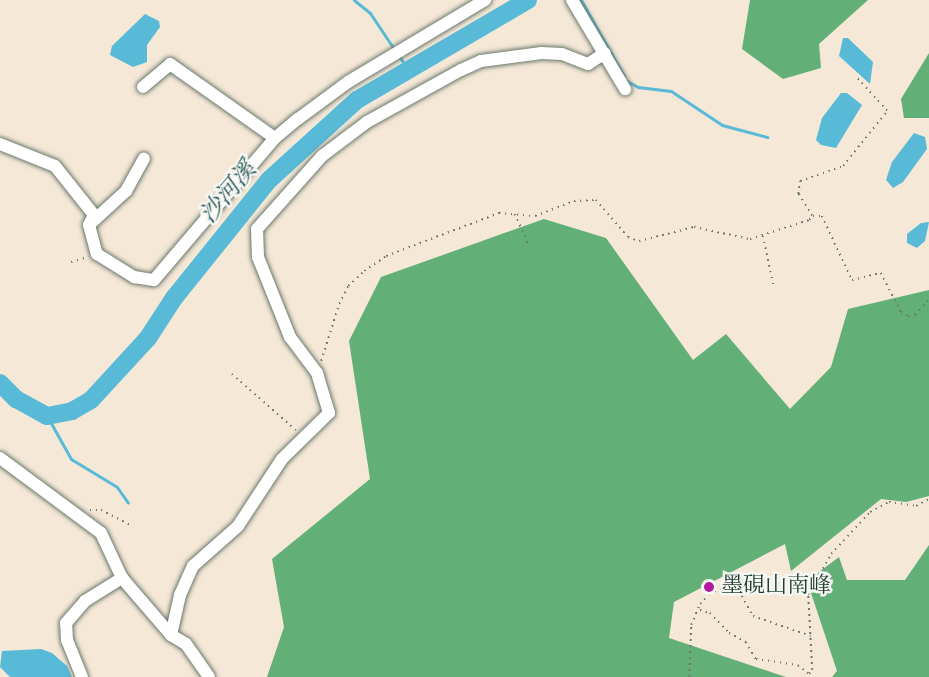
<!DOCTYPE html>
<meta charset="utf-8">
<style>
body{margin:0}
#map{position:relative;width:929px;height:677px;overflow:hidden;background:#f5e8d7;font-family:"IM FELL English","Noto Serif TC",serif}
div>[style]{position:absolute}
.forest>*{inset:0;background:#62af78}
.water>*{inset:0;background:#58bad7}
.stream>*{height:3px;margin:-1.5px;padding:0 1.5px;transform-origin:1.5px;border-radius:1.5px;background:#58bad7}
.river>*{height:18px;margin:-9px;padding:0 9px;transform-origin:9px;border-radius:9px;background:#58bad7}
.path>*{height:1.5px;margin-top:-0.75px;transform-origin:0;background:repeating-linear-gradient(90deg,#6a796d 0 1.5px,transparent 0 6px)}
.roads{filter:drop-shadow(0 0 2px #6a796d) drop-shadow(0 0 2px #6a796d)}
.minor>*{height:12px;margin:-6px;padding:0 6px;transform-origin:6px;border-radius:6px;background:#fff}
.dots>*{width:16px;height:16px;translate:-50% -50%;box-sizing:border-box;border:3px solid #f6f6f2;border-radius:50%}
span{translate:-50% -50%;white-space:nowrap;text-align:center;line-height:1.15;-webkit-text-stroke:5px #f6f6f2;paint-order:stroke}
.poi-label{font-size:22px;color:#1f3d34}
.left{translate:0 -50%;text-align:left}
.water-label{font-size:24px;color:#2d5c5d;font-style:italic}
</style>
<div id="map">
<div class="forest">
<div style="clip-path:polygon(750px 0,868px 0,819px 44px,821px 68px,783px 79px,742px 49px)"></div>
<div style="clip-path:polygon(929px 53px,929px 118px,904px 118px,901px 99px)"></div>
<div style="clip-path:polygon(544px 219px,606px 238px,693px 360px,726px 334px,790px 409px,831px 367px,848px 309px,929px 290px,929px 496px,906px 502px,881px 499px,791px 571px,785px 544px,674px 602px,669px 638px,786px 677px,267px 677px,284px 627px,272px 559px,370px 479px,349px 341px,381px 277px)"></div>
<div style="clip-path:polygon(929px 545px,929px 677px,832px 677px,837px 671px,807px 581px,839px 557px,847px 580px,905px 580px)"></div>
</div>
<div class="water">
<div style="clip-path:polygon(145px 14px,159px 21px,160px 27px,147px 45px,147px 62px,133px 67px,110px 55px,112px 46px)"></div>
<div style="clip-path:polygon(843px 38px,848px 38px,873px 62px,870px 84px,839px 56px)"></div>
<div style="clip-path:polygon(841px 93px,847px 93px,862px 105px,836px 148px,821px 145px,816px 140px,822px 118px)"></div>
<div style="clip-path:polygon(914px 133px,925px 137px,927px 149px,903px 182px,893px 188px,886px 180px,892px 162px)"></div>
<div style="clip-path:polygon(929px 222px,925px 241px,917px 248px,907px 243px,907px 234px,921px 223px)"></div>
<div style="clip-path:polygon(41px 649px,52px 653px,67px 666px,72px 677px,10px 677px,0 667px,2px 651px)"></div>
</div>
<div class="stream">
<div style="left:354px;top:0;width:21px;rotate:39deg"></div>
<div style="left:370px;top:13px;width:43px;rotate:56.3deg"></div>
<div style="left:581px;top:0;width:87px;rotate:60.5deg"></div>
<div style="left:398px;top:55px;width:17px;rotate:54deg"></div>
<div style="left:627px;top:81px;width:13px;rotate:29deg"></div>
<div style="left:638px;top:87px;width:33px;rotate:7deg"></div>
<div style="left:671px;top:91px;width:61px;rotate:33.7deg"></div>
<div style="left:722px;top:125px;width:47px;rotate:14.9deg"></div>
<div style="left:47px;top:416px;width:49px;rotate:60.8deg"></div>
<div style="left:71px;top:459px;width:54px;rotate:31.3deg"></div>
<div style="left:117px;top:487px;width:19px;rotate:55deg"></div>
</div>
<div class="river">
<div style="left:0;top:383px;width:23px;rotate:45deg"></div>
<div style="left:16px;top:399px;width:35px;rotate:29deg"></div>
<div style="left:47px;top:416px;width:25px;rotate:-11deg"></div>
<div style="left:72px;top:411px;width:22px;rotate:-30deg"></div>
<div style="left:91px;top:400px;width:84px;rotate:-47.4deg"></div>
<div style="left:148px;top:338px;width:48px;rotate:-57deg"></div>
<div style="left:174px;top:298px;width:151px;rotate:-51.2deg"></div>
<div style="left:269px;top:180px;width:119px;rotate:-42.3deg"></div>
<div style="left:357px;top:100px;width:198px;rotate:-30.3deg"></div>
</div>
<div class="path">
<div style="left:515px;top:214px;width:35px;rotate:66deg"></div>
<div style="left:813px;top:216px;width:9px"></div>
<div style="left:822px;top:216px;width:71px;rotate:64.9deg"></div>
<div style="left:852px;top:280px;width:30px;rotate:-14deg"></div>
<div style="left:881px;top:273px;width:44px;rotate:62.9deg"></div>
<div style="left:901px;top:312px;width:8px;rotate:30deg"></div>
<div style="left:908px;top:316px;width:7px;rotate:-8deg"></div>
<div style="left:915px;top:315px;width:21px;rotate:-49deg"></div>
<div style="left:763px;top:236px;width:52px;rotate:77.8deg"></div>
<div style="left:71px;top:262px;width:18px;rotate:-16deg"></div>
<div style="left:321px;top:361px;width:60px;rotate:-72.5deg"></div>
<div style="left:339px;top:304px;width:20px;rotate:-63deg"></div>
<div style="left:348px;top:286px;width:22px;rotate:-43deg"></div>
<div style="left:364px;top:271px;width:27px;rotate:-34deg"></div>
<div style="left:386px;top:256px;width:121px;rotate:-20.8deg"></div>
<div style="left:499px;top:213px;width:36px;rotate:5deg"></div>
<div style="left:535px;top:216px;width:42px;rotate:-21deg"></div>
<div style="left:574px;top:201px;width:22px;rotate:-3deg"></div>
<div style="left:596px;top:200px;width:49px;rotate:49.1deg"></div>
<div style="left:628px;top:237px;width:12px;rotate:20deg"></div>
<div style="left:639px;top:241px;width:57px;rotate:-14.3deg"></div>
<div style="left:694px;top:227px;width:57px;rotate:12.1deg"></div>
<div style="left:750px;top:239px;width:62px;rotate:-17.9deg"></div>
<div style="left:809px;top:220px;width:5px;rotate:-53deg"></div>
<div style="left:812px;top:216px;width:26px;rotate:-122deg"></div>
<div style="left:798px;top:194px;width:13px;rotate:-81deg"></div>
<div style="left:800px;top:181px;width:46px;rotate:-19.2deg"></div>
<div style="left:843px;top:166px;width:70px;rotate:-51.3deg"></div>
<div style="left:887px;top:111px;width:47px;rotate:-132.4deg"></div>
<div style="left:232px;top:374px;width:85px;rotate:41.2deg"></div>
<div style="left:90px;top:510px;width:11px"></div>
<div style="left:101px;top:510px;width:34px;rotate:27deg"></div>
<div style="left:700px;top:610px;width:10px;rotate:17deg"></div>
<div style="left:710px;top:613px;width:28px;rotate:46deg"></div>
<div style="left:729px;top:633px;width:19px;rotate:28deg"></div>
<div style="left:746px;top:642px;width:20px;rotate:60deg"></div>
<div style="left:756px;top:659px;width:42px;rotate:8.1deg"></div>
<div style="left:798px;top:665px;width:14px;rotate:39deg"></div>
<div style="left:809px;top:674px;width:5px;rotate:-53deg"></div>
<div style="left:812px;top:670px;width:75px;rotate:-93.1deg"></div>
<div style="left:808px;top:595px;width:47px;rotate:-60.7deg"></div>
<div style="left:831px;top:554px;width:57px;rotate:-47.1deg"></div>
<div style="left:870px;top:512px;width:21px;rotate:-28deg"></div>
<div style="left:889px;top:502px;width:27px;rotate:8deg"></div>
<div style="left:916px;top:506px;width:15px;rotate:-28deg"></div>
<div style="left:689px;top:677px;width:52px;rotate:-87.8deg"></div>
<div style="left:691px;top:625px;width:23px;rotate:-67deg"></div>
<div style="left:700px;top:604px;width:13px;rotate:-48deg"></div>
<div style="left:709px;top:594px;width:21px;rotate:-25deg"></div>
<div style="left:728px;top:585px;width:18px;rotate:38deg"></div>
<div style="left:742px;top:596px;width:23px;rotate:61deg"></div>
<div style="left:753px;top:616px;width:61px;rotate:19deg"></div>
</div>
<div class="roads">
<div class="minor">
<div style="left:572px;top:0;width:104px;rotate:59.2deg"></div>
<div style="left:143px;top:87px;width:35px;rotate:-40deg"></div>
<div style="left:170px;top:64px;width:128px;rotate:35.2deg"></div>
<div style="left:0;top:144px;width:59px;rotate:21.8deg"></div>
<div style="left:55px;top:166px;width:63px;rotate:51.5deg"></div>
<div style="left:94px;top:215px;width:11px;rotate:117deg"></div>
<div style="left:89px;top:225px;width:30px;rotate:75deg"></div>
<div style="left:97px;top:254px;width:44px;rotate:31.9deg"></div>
<div style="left:134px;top:277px;width:20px;rotate:9deg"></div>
<div style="left:154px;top:280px;width:187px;rotate:-49.6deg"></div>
<div style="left:275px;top:138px;width:30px;rotate:-40deg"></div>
<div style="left:298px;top:119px;width:62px;rotate:-36.5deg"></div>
<div style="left:348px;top:82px;width:160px;rotate:-30.9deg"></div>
<div style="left:90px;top:224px;width:49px;rotate:-42.5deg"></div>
<div style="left:126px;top:191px;width:37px;rotate:-61deg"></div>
<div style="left:0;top:458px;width:126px;rotate:36.6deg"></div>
<div style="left:101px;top:533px;width:50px;rotate:65deg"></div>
<div style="left:122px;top:578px;width:75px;rotate:49.3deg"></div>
<div style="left:171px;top:635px;width:17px;rotate:31deg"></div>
<div style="left:186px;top:644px;width:40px;rotate:55.1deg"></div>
<div style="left:171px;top:635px;width:41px;rotate:-77.3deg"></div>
<div style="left:180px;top:595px;width:32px;rotate:-66deg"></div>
<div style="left:193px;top:566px;width:60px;rotate:-41.6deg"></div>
<div style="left:238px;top:526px;width:80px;rotate:-56.7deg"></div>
<div style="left:282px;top:459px;width:66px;rotate:-44.4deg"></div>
<div style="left:329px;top:413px;width:42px;rotate:-106.7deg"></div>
<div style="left:317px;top:373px;width:45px;rotate:-126.9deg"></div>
<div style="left:290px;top:337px;width:86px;rotate:-111.8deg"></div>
<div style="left:258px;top:257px;width:28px;rotate:-92deg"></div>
<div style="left:257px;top:229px;width:98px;rotate:-48.3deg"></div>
<div style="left:322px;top:156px;width:56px;rotate:-37.1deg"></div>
<div style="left:367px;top:122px;width:107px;rotate:-29deg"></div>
<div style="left:461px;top:70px;width:22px;rotate:-24deg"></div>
<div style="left:481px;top:61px;width:61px;rotate:-7.6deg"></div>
<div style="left:541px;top:53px;width:21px;rotate:3deg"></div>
<div style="left:562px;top:54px;width:28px;rotate:21deg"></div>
<div style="left:588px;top:64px;width:20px;rotate:-33deg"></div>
<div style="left:82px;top:677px;width:40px;rotate:-112deg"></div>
<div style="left:67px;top:640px;width:17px;rotate:-93deg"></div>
<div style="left:66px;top:623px;width:29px;rotate:-49deg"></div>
<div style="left:85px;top:601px;width:44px;rotate:-31.9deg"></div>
</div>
</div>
<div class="dots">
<div style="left:709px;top:587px;background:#b5179e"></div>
</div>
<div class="poi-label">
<span class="left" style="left:721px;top:587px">墨硯山南峰</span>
</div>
<div class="water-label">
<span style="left:229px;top:193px;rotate:-50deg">沙河溪</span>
</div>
</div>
